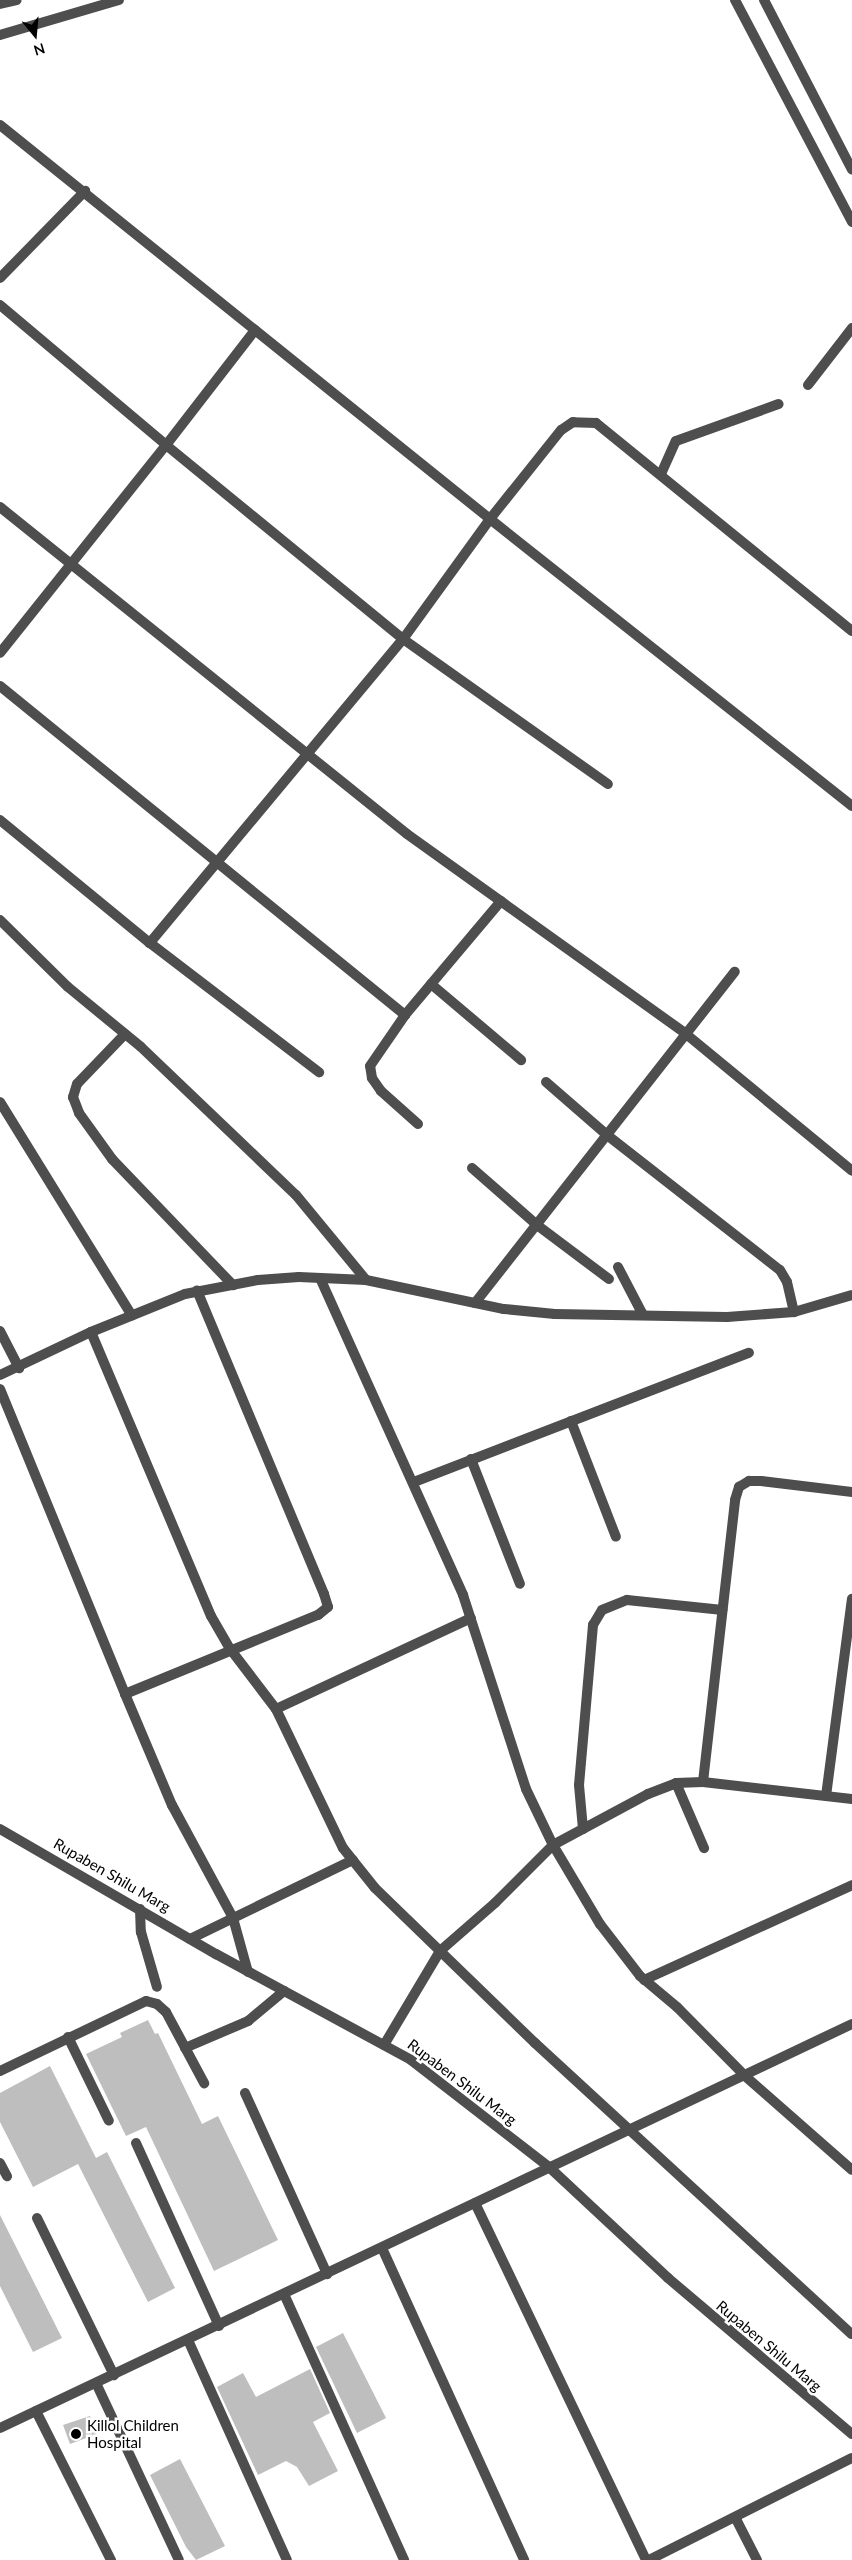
<!DOCTYPE html>
<style>
body{margin:0}
#map{position:relative;width:852px;height:2560px;overflow:hidden;background:#fff;font-family:Lato,sans-serif}
div>[style]{position:absolute}
.building>*{inset:0;background:#bebebe}
.minor>*{height:10px;margin:-5px;padding:0 5px;transform-origin:5px;border-radius:5px;background:#4e4e4e}
.tertiary>*{height:10px;margin:-5px;padding:0 5px;transform-origin:5px;border-radius:5px;background:#4e4e4e}
.dots>*{width:14px;height:14px;translate:-50% -50%;box-sizing:border-box;border:2px solid #fff;border-radius:50%}
span{translate:-50% -50%;white-space:nowrap;text-align:center;line-height:1.15;-webkit-text-stroke:5px #fff;paint-order:stroke}
.street-label{font-size:15px;color:#000}
.poi-label{font-size:15px;color:#000}
.left{translate:0 -50%;text-align:left}
.north{position:absolute;left:10px;top:10px;width:50px;height:50px;-webkit-text-stroke:4px #fff;paint-order:stroke;rotate:163deg;font-size:14px;font-weight:700;line-height:20px;text-align:center;color:#000}
.north::after{content:'';display:block;margin:auto;width:18px;height:22px;background:#000;clip-path:polygon(50% 0,100% 100%,50% 72%,0 100%)}
</style>
<div id="map">
<div class="building">
<div style="clip-path:polygon(148px 2020px,155px 2034px,158px 2033px,202px 2124px,218px 2116px,278px 2240px,214px 2271px,146px 2127px,126px 2136px,86px 2054px,122px 2037px,120px 2033px)"></div>
<div style="clip-path:polygon(50px 2066px,96px 2158px,107px 2152px,175px 2288px,148px 2302px,78px 2164px,33px 2187px,0 2122px,0 2093px)"></div>
<div style="clip-path:polygon(0 2215px,62px 2338px,33px 2352px,0 2286px)"></div>
<div style="clip-path:polygon(343px 2333px,386px 2418px,357px 2433px,316px 2347px)"></div>
<div style="clip-path:polygon(310px 2369px,330px 2413px,313px 2422px,338px 2471px,309px 2486px,297px 2467px,286px 2461px,258px 2475px,217px 2387px,243px 2373px,256px 2397px)"></div>
<div style="clip-path:polygon(90px 2416px,97px 2434px,70px 2444px,63px 2425px)"></div>
<div style="clip-path:polygon(180px 2459px,225px 2546px,196px 2560px,186px 2547px,150px 2475px)"></div>
</div>
<div class="minor">
<div style="left:0;top:125px;width:629px;rotate:38.8deg"></div>
<div style="left:490px;top:519px;width:148px;rotate:125.9deg"></div>
<div style="left:403px;top:639px;width:396px;rotate:129.8deg"></div>
<div style="left:0;top:278px;width:122px;rotate:-45.7deg"></div>
<div style="left:0;top:305px;width:217px;rotate:40.1deg"></div>
<div style="left:166px;top:445px;width:266px;rotate:128.6deg"></div>
<div style="left:255px;top:330px;width:145px;rotate:127.7deg"></div>
<div style="left:166px;top:445px;width:306px;rotate:39.3deg"></div>
<div style="left:403px;top:639px;width:251px;rotate:35.3deg"></div>
<div style="left:808px;top:385px;width:72px;rotate:-52.3deg"></div>
<div style="left:661px;top:474px;width:36px;rotate:-66deg"></div>
<div style="left:676px;top:441px;width:109px;rotate:-19.8deg"></div>
<div style="left:0;top:507px;width:522px;rotate:38.78deg"></div>
<div style="left:407px;top:834px;width:343px;rotate:35.6deg"></div>
<div style="left:686px;top:1034px;width:215px;rotate:39.5deg"></div>
<div style="left:852px;top:631px;width:330px;rotate:-140.9deg"></div>
<div style="left:596px;top:423px;width:23px;rotate:-178deg"></div>
<div style="left:573px;top:422px;width:14px;rotate:146deg"></div>
<div style="left:561px;top:430px;width:114px;rotate:128.6deg"></div>
<div style="left:490px;top:519px;width:462px;rotate:38.4deg"></div>
<div style="left:0;top:686px;width:522px;rotate:39.09deg"></div>
<div style="left:0;top:820px;width:194px;rotate:39.4deg"></div>
<div style="left:150px;top:943px;width:213px;rotate:37.4deg"></div>
<div style="left:0;top:920px;width:95px;rotate:44.6deg"></div>
<div style="left:68px;top:987px;width:94px;rotate:39.4deg"></div>
<div style="left:141px;top:1047px;width:214px;rotate:43.7deg"></div>
<div style="left:296px;top:1195px;width:110px;rotate:50.5deg"></div>
<div style="left:431px;top:984px;width:118px;rotate:40.2deg"></div>
<div style="left:125px;top:1034px;width:69px;rotate:133.8deg"></div>
<div style="left:77px;top:1084px;width:14px;rotate:107deg"></div>
<div style="left:73px;top:1097px;width:17px;rotate:69deg"></div>
<div style="left:79px;top:1113px;width:57px;rotate:54.3deg"></div>
<div style="left:112px;top:1159px;width:175px;rotate:46.2deg"></div>
<div style="left:546px;top:1082px;width:81px;rotate:41deg"></div>
<div style="left:607px;top:1135px;width:219px;rotate:38deg"></div>
<div style="left:780px;top:1270px;width:14px;rotate:60deg"></div>
<div style="left:787px;top:1282px;width:31px;rotate:77deg"></div>
<div style="left:0;top:1102px;width:251px;rotate:58.3deg"></div>
<div style="left:418px;top:1124px;width:50px;rotate:-138.3deg"></div>
<div style="left:381px;top:1091px;width:16px;rotate:-125deg"></div>
<div style="left:372px;top:1078px;width:12px;rotate:-99deg"></div>
<div style="left:370px;top:1066px;width:62px;rotate:-55.5deg"></div>
<div style="left:405px;top:1015px;width:149px;rotate:-49.9deg"></div>
<div style="left:472px;top:1168px;width:86px;rotate:41.2deg"></div>
<div style="left:537px;top:1225px;width:90px;rotate:36.9deg"></div>
<div style="left:618px;top:1267px;width:54px;rotate:62.5deg"></div>
<div style="left:320px;top:1278px;width:348px;rotate:65.7deg"></div>
<div style="left:463px;top:1595px;width:204px;rotate:72deg"></div>
<div style="left:526px;top:1789px;width:62px;rotate:64.3deg"></div>
<div style="left:553px;top:1845px;width:92px;rotate:59.3deg"></div>
<div style="left:600px;top:1924px;width:66px;rotate:52.4deg"></div>
<div style="left:640px;top:1976px;width:48px;rotate:40deg"></div>
<div style="left:677px;top:2007px;width:97px;rotate:45.4deg"></div>
<div style="left:745px;top:2076px;width:142px;rotate:41.3deg"></div>
<div style="left:475px;top:1303px;width:421px;rotate:-51.9deg"></div>
<div style="left:0;top:1331px;width:42px;rotate:62.8deg"></div>
<div style="left:91px;top:1332px;width:308px;rotate:67.1deg"></div>
<div style="left:211px;top:1616px;width:39px;rotate:60deg"></div>
<div style="left:231px;top:1650px;width:74px;rotate:52.7deg"></div>
<div style="left:276px;top:1709px;width:154px;rotate:64.3deg"></div>
<div style="left:343px;top:1848px;width:51px;rotate:51.3deg"></div>
<div style="left:375px;top:1888px;width:223px;rotate:44.1deg"></div>
<div style="left:535px;top:2043px;width:430px;rotate:42.6deg"></div>
<div style="left:0;top:1375px;width:101px;rotate:-25.3deg"></div>
<div style="left:91px;top:1332px;width:101px;rotate:-22deg"></div>
<div style="left:185px;top:1294px;width:74px;rotate:-10.9deg"></div>
<div style="left:258px;top:1280px;width:41px;rotate:-4.2deg"></div>
<div style="left:299px;top:1277px;width:67px;rotate:2.6deg"></div>
<div style="left:366px;top:1280px;width:141px;rotate:11.9deg"></div>
<div style="left:504px;top:1309px;width:51px;rotate:5.6deg"></div>
<div style="left:555px;top:1314px;width:172px;rotate:1deg"></div>
<div style="left:727px;top:1317px;width:67px;rotate:-4.3deg"></div>
<div style="left:794px;top:1312px;width:60px;rotate:-16.3deg"></div>
<div style="left:0;top:1389px;width:330px;rotate:67.7deg"></div>
<div style="left:125px;top:1694px;width:209px;rotate:-22.3deg"></div>
<div style="left:318px;top:1615px;width:13px;rotate:-39deg"></div>
<div style="left:328px;top:1607px;width:14px;rotate:-107deg"></div>
<div style="left:324px;top:1594px;width:329px;rotate:-112.7deg"></div>
<div style="left:571px;top:1421px;width:124px;rotate:68.8deg"></div>
<div style="left:471px;top:1459px;width:134px;rotate:68.6deg"></div>
<div style="left:414px;top:1482px;width:359px;rotate:-21.1deg"></div>
<div style="left:125px;top:1694px;width:121px;rotate:67.1deg"></div>
<div style="left:172px;top:1805px;width:128px;rotate:61.6deg"></div>
<div style="left:233px;top:1918px;width:56px;rotate:74.5deg"></div>
<div style="left:276px;top:1709px;width:215px;rotate:-25deg"></div>
<div style="left:703px;top:1782px;width:284px;rotate:-83.5deg"></div>
<div style="left:735px;top:1500px;width:14px;rotate:-73deg"></div>
<div style="left:739px;top:1487px;width:12px;rotate:-31deg"></div>
<div style="left:749px;top:1481px;width:12px"></div>
<div style="left:761px;top:1481px;width:92px;rotate:6.9deg"></div>
<div style="left:676px;top:1783px;width:71px;rotate:66.7deg"></div>
<div style="left:826px;top:1796px;width:199px;rotate:-82.5deg"></div>
<div style="left:583px;top:1829px;width:44px;rotate:-95.2deg"></div>
<div style="left:579px;top:1785px;width:161px;rotate:-85deg"></div>
<div style="left:593px;top:1625px;width:17px;rotate:-59deg"></div>
<div style="left:602px;top:1610px;width:27px;rotate:-22deg"></div>
<div style="left:627px;top:1600px;width:96px;rotate:6deg"></div>
<div style="left:140px;top:1909px;width:23px;rotate:88deg"></div>
<div style="left:141px;top:1932px;width:57px;rotate:73.8deg"></div>
<div style="left:190px;top:1939px;width:181px;rotate:-25.9deg"></div>
<div style="left:644px;top:1980px;width:229px;rotate:-24.5deg"></div>
<div style="left:68px;top:2037px;width:93px;rotate:64deg"></div>
<div style="left:384px;top:2045px;width:109px;rotate:-59.2deg"></div>
<div style="left:440px;top:1951px;width:73px;rotate:-41.1deg"></div>
<div style="left:495px;top:1903px;width:82px;rotate:-45deg"></div>
<div style="left:553px;top:1845px;width:108px;rotate:-28.2deg"></div>
<div style="left:648px;top:1794px;width:30px;rotate:-21deg"></div>
<div style="left:676px;top:1783px;width:27px;rotate:-2deg"></div>
<div style="left:703px;top:1782px;width:150px;rotate:6.5deg"></div>
<div style="left:185px;top:2048px;width:69px;rotate:-23.2deg"></div>
<div style="left:248px;top:2021px;width:47px;rotate:-39.8deg"></div>
<div style="left:0;top:2071px;width:162px;rotate:-25.6deg"></div>
<div style="left:146px;top:2001px;width:11px;rotate:15deg"></div>
<div style="left:157px;top:2004px;width:12px;rotate:42deg"></div>
<div style="left:166px;top:2012px;width:81px;rotate:61.8deg"></div>
<div style="left:245px;top:2093px;width:199px;rotate:65.6deg"></div>
<div style="left:136px;top:2143px;width:201px;rotate:65.6deg"></div>
<div style="left:0;top:2163px;width:15px;rotate:62deg"></div>
<div style="left:475px;top:2203px;width:396px;rotate:64.4deg"></div>
<div style="left:37px;top:2218px;width:175px;rotate:63.9deg"></div>
<div style="left:382px;top:2248px;width:343px;rotate:65.5deg"></div>
<div style="left:284px;top:2294px;width:292px;rotate:65.7deg"></div>
<div style="left:188px;top:2340px;width:241px;rotate:65.8deg"></div>
<div style="left:96px;top:2383px;width:195px;rotate:64.9deg"></div>
<div style="left:36px;top:2411px;width:167px;rotate:63.3deg"></div>
<div style="left:736px;top:2519px;width:46px;rotate:62.9deg"></div>
<div style="left:649px;top:2560px;width:227px;rotate:-26.7deg"></div>
</div>
<div class="tertiary">
<div style="left:735px;top:0;width:251px;rotate:62.2deg"></div>
<div style="left:764px;top:0;width:191px;rotate:62.6deg"></div>
<div style="left:0;top:4px;width:17px;rotate:-13deg"></div>
<div style="left:0;top:35px;width:124px;rotate:-16.4deg"></div>
<div style="left:0;top:1829px;width:250px;rotate:30.1deg"></div>
<div style="left:216px;top:1954px;width:222px;rotate:28.5deg"></div>
<div style="left:411px;top:2060px;width:175px;rotate:37.8deg"></div>
<div style="left:549px;top:2167px;width:163px;rotate:43deg"></div>
<div style="left:668px;top:2278px;width:241px;rotate:40.3deg"></div>
<div style="left:0;top:2428px;width:943px;rotate:-25.37deg"></div>
</div>
<div class="dots">
<div style="left:76px;top:2434px;background:#000"></div>
</div>
<div class="street-label">
<span style="left:112px;top:1875px;rotate:30deg">Rupaben Shilu Marg</span>
<span style="left:462px;top:2082px;rotate:37deg">Rupaben Shilu Marg</span>
<span style="left:769px;top:2346px;rotate:40deg">Rupaben Shilu Marg</span>
</div>
<div class="poi-label">
<span class="left" style="left:87px;top:2434px">Killol Children<br>Hospital</span>
</div>
<div class="north">N</div>
</div>
